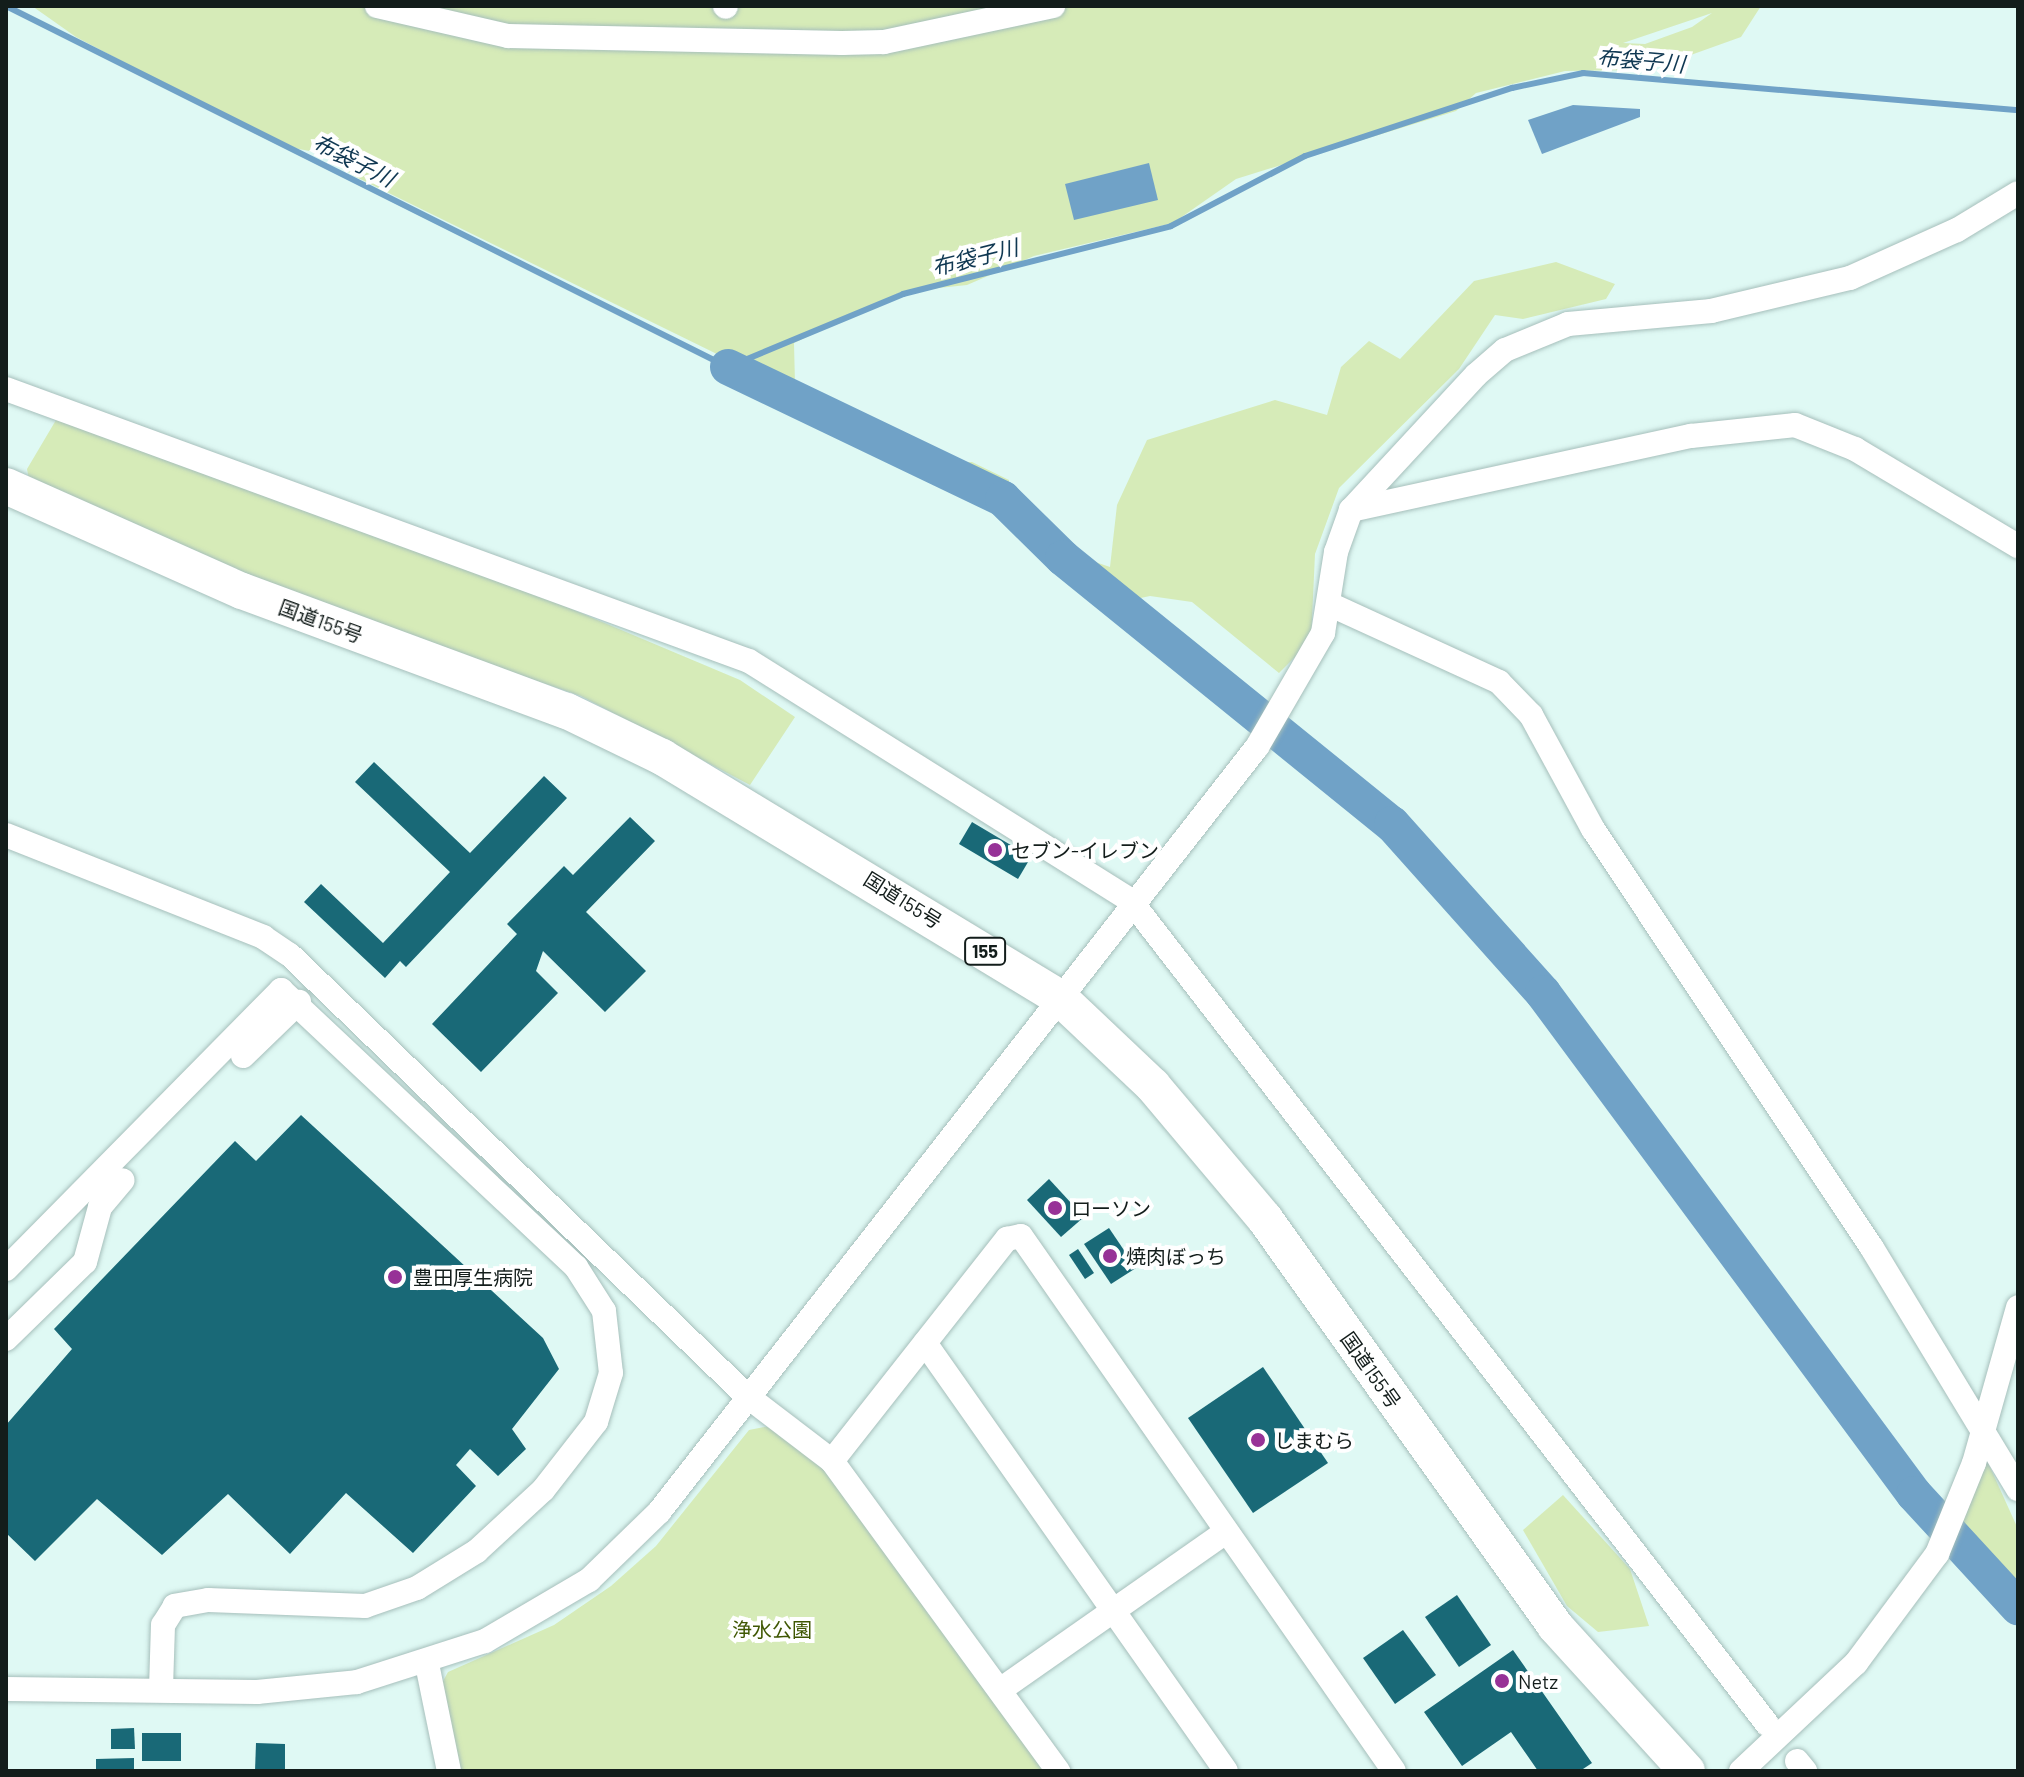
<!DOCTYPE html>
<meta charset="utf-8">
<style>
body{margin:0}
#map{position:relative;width:2024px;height:1777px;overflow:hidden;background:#dff9f4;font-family:Barlow,"Noto Sans JP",sans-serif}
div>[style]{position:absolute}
.green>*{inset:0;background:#d6ebb8}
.water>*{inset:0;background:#70a2c7}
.stream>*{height:6px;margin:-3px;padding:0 3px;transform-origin:3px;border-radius:3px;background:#70a2c7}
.river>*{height:36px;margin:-18px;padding:0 18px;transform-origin:18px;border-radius:18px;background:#70a2c7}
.building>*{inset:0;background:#196977}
.roads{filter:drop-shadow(0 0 2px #a6bfbb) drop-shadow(0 0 2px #a6bfbb)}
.minor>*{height:24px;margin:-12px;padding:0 12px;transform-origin:12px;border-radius:12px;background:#fff}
.highway>*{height:36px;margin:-18px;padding:0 18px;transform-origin:18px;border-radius:18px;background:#fff}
.dots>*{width:22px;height:22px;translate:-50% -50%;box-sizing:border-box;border:4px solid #fff;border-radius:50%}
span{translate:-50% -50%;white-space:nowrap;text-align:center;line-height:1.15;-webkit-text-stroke:8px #fff;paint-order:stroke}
.shield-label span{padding:2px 6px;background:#fff;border:2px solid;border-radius:6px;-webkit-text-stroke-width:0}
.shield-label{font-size:18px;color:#131d1b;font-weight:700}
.street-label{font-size:20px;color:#131d1b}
.poi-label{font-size:20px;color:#131d1b}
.left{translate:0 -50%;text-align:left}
.park-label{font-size:20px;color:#3f5703}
.water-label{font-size:22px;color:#103852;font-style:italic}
.frame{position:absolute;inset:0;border:8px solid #131d1b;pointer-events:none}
</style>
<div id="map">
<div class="green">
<div style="clip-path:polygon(evenodd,32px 6px,1724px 7px,1761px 6px,1741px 37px,1674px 61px,1637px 70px,1565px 71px,1476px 93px,1456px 111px,1236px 179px,1173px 223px,1034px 256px,967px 285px,901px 292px,794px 343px,795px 384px,834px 418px,928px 464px,972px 462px,1009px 480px,1011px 515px,1048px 546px,1110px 567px,1117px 505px,1147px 440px,1275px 400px,1327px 415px,1341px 367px,1369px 341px,1400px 359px,1474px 281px,1556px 262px,1615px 284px,1606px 299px,1523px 319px,1495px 315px,1459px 369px,1339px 488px,1315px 554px,1311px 641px,1279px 673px,1192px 602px,1150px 596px,1117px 603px,1085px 594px,992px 512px,771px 395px,723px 357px,354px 176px,320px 153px,283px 146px,76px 37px,32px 6px,1712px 13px,1692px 27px,1645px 44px,1623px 43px,1712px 13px)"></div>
<div style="clip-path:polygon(59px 415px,524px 589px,740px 680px,795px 717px,750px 785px,581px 696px,313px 604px,30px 485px,27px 469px)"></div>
<div style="clip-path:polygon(775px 1425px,832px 1469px,1050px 1771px,461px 1771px,441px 1685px,448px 1672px,554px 1625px,611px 1586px,656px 1546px,749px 1430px)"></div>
<div style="clip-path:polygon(1985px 1456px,2018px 1529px,2018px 1591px,1958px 1530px)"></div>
<div style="clip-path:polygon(1563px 1495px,1630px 1569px,1649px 1626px,1598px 1632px,1567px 1606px,1523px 1530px)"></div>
</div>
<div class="water">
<div style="clip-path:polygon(1573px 105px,1640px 109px,1640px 117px,1542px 154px,1528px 120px)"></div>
<div style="clip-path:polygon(1149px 163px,1158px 200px,1074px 220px,1065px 184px)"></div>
</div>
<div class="stream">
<div style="left:6px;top:6px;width:807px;rotate:26.57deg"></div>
<div style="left:728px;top:367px;width:190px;rotate:-22.6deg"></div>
<div style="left:903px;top:294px;width:276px;rotate:-14.2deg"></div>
<div style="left:1171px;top:226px;width:151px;rotate:-27.6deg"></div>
<div style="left:1305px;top:156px;width:218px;rotate:-18.2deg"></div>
<div style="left:1512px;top:88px;width:73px;rotate:-11.9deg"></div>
<div style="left:1583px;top:73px;width:437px;rotate:4.9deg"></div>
</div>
<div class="river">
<div style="left:728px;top:367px;width:305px;rotate:25.6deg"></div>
<div style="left:1003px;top:499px;width:84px;rotate:44.5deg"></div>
<div style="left:1063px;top:558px;width:423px;rotate:39deg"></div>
<div style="left:1392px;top:824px;width:227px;rotate:48.2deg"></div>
<div style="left:1543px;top:993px;width:623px;rotate:53.48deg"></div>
<div style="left:1914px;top:1494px;width:154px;rotate:47.4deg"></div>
</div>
<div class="building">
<div style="clip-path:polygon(374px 762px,470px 853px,544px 776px,567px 798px,406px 967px,400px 961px,385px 978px,304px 902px,321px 884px,383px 943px,450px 872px,355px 782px)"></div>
<div style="clip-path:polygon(630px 817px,655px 841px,586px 912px,646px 971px,605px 1012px,543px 951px,536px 971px,558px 993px,481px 1072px,432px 1024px,517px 934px,507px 924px,564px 866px,573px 875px)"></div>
<div style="clip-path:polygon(972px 822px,1031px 857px,1018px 879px,959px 844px)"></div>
<div style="clip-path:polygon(301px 1115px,543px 1338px,559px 1369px,512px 1429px,526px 1449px,498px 1476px,470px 1449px,456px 1465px,476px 1486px,413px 1553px,346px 1493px,290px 1554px,228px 1494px,162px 1555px,97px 1499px,35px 1561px,6px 1533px,6px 1425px,72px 1349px,54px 1329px,235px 1141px,256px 1161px)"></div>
<div style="clip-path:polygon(1049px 1179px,1084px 1217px,1061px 1237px,1027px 1200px)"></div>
<div style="clip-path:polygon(1109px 1228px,1136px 1268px,1111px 1284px,1084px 1244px)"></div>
<div style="clip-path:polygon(1078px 1249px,1094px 1273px,1085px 1279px,1069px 1255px)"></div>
<div style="clip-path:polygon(1263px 1367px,1328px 1463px,1253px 1513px,1188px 1418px)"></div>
<div style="clip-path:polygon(1457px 1595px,1491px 1645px,1459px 1667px,1425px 1617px)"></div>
<div style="clip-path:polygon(1403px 1630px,1436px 1675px,1395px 1704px,1363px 1658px)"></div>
<div style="clip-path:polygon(1513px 1650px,1592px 1763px,1580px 1771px,1538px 1771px,1511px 1732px,1462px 1766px,1424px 1712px)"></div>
<div style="clip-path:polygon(134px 1728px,135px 1749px,111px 1749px,111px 1729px)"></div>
<div style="clip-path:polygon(142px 1733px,181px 1733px,181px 1761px,142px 1761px)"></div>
<div style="clip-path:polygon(256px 1743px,285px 1744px,285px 1771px,255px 1771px)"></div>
<div style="clip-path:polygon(134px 1758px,134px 1771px,96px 1771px,96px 1759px)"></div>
</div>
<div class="roads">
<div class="minor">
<div style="left:377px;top:6px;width:134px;rotate:12.9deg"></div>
<div style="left:508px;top:36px;width:334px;rotate:1.2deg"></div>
<div style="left:842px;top:43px;width:42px;rotate:-1.4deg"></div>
<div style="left:884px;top:42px;width:173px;rotate:-12deg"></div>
<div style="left:725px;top:6px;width:1px;rotate:45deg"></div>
<div style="left:6px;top:389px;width:791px;rotate:20.11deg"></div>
<div style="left:749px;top:661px;width:451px;rotate:32.1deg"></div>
<div style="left:1131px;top:901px;width:1040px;rotate:52.3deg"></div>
<div style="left:1351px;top:510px;width:348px;rotate:-12.3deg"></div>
<div style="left:1691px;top:436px;width:105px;rotate:-6deg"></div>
<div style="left:1795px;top:425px;width:65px;rotate:21.8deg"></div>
<div style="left:1855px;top:449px;width:190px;rotate:30.8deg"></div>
<div style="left:1329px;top:604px;width:187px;rotate:24.6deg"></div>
<div style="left:1499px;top:682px;width:46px;rotate:45.9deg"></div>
<div style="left:1531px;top:715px;width:130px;rotate:61.5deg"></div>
<div style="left:1593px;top:829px;width:503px;rotate:56.34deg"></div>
<div style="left:1872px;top:1248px;width:282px;rotate:58.8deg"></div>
<div style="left:6px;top:835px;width:277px;rotate:21.6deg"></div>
<div style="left:263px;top:937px;width:32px;rotate:34deg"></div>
<div style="left:290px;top:955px;width:635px;rotate:43.98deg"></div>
<div style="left:747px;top:1396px;width:107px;rotate:37.4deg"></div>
<div style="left:832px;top:1461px;width:384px;rotate:53.9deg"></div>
<div style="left:243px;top:1056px;width:78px;rotate:-44deg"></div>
<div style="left:6px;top:1269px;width:392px;rotate:-45.4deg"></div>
<div style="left:281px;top:990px;width:405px;rotate:43.2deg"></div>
<div style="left:576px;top:1267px;width:52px;rotate:57.5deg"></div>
<div style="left:604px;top:1311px;width:62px;rotate:83.6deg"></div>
<div style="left:611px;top:1373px;width:51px;rotate:107deg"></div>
<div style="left:596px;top:1422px;width:86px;rotate:127.9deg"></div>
<div style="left:543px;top:1490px;width:90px;rotate:137.3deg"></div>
<div style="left:477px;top:1551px;width:70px;rotate:148.3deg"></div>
<div style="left:417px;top:1588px;width:55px;rotate:160.9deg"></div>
<div style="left:365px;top:1606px;width:157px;rotate:-177.8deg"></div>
<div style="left:208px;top:1600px;width:34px;rotate:170deg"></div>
<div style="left:175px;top:1606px;width:22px;rotate:122deg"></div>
<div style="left:163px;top:1625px;width:63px;rotate:91.8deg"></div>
<div style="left:6px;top:1339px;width:110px;rotate:-44.3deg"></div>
<div style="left:85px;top:1262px;width:57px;rotate:-74.7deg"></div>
<div style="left:100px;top:1207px;width:35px;rotate:-50deg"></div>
<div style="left:925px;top:1343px;width:523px;rotate:54.88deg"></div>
<div style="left:832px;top:1461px;width:283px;rotate:-51.8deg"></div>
<div style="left:1007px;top:1239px;width:14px;rotate:-12deg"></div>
<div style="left:1021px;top:1236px;width:652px;rotate:55.12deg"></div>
<div style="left:427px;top:1664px;width:109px;rotate:78.4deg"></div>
<div style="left:6px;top:1689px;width:251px;rotate:0.7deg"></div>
<div style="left:257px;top:1692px;width:100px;rotate:-5.7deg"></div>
<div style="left:357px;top:1682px;width:134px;rotate:-17.8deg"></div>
<div style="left:485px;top:1641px;width:121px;rotate:-30.4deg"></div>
<div style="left:589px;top:1580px;width:98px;rotate:-44.2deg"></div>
<div style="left:659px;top:1512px;width:971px;rotate:-51.99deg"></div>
<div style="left:1257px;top:747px;width:132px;rotate:-59.9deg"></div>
<div style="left:1323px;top:633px;width:82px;rotate:-80.9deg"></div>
<div style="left:1336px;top:552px;width:45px;rotate:-70.3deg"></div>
<div style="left:1351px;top:510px;width:184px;rotate:-47.2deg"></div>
<div style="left:1476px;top:375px;width:38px;rotate:-41deg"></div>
<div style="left:1505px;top:350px;width:68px;rotate:-22.4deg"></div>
<div style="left:1568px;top:324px;width:144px;rotate:-5.2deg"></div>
<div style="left:1711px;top:311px;width:143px;rotate:-13.4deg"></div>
<div style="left:1850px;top:278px;width:117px;rotate:-24.2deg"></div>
<div style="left:1957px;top:230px;width:71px;rotate:-31.2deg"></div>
<div style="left:1000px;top:1690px;width:276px;rotate:-35deg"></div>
<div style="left:1797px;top:1761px;width:13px;rotate:51deg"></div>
<div style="left:1741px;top:1771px;width:158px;rotate:-43.2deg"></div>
<div style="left:1856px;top:1663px;width:136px;rotate:-53.4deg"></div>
<div style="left:1937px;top:1554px;width:98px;rotate:-67.9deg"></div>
<div style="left:1974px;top:1463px;width:162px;rotate:-74.2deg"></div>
</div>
<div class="highway">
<div style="left:6px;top:486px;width:258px;rotate:24deg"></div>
<div style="left:242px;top:591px;width:346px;rotate:20.3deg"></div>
<div style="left:567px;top:711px;width:106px;rotate:25.8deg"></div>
<div style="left:662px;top:757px;width:464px;rotate:31.2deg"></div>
<div style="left:1059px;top:997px;width:129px;rotate:43.4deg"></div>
<div style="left:1153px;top:1086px;width:174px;rotate:49.9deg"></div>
<div style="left:1265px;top:1219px;width:500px;rotate:54.5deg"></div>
<div style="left:1555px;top:1626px;width:196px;rotate:47.7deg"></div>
</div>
</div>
<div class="dots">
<div style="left:995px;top:850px;background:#973297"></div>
<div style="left:1055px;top:1208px;background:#973297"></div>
<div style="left:1110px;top:1256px;background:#973297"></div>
<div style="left:395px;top:1277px;background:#973297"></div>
<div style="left:1258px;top:1440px;background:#973297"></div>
<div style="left:1502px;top:1681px;background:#973297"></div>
</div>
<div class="shield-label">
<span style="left:985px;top:951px">155</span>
</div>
<div class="street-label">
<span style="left:321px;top:621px;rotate:20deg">国道155号</span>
<span style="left:903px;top:900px;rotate:32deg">国道155号</span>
<span style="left:1371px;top:1370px;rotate:55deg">国道155号</span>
</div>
<div class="poi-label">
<span class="left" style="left:1011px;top:850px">セブン-イレブン</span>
<span class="left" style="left:1071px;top:1208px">ローソン</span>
<span class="left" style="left:1126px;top:1256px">焼肉ぼっち</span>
<span class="left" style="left:413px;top:1277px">豊田厚生病院</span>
<span class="left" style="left:1274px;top:1440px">しまむら</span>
<span class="left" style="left:1518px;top:1681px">Netz</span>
</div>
<div class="park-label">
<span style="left:772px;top:1629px">浄水公園</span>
</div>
<div class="water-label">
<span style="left:1641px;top:60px;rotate:5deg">布袋子川</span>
<span style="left:354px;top:160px;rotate:27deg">布袋子川</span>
<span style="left:975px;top:257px;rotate:-14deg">布袋子川</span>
</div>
<div class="frame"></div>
</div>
